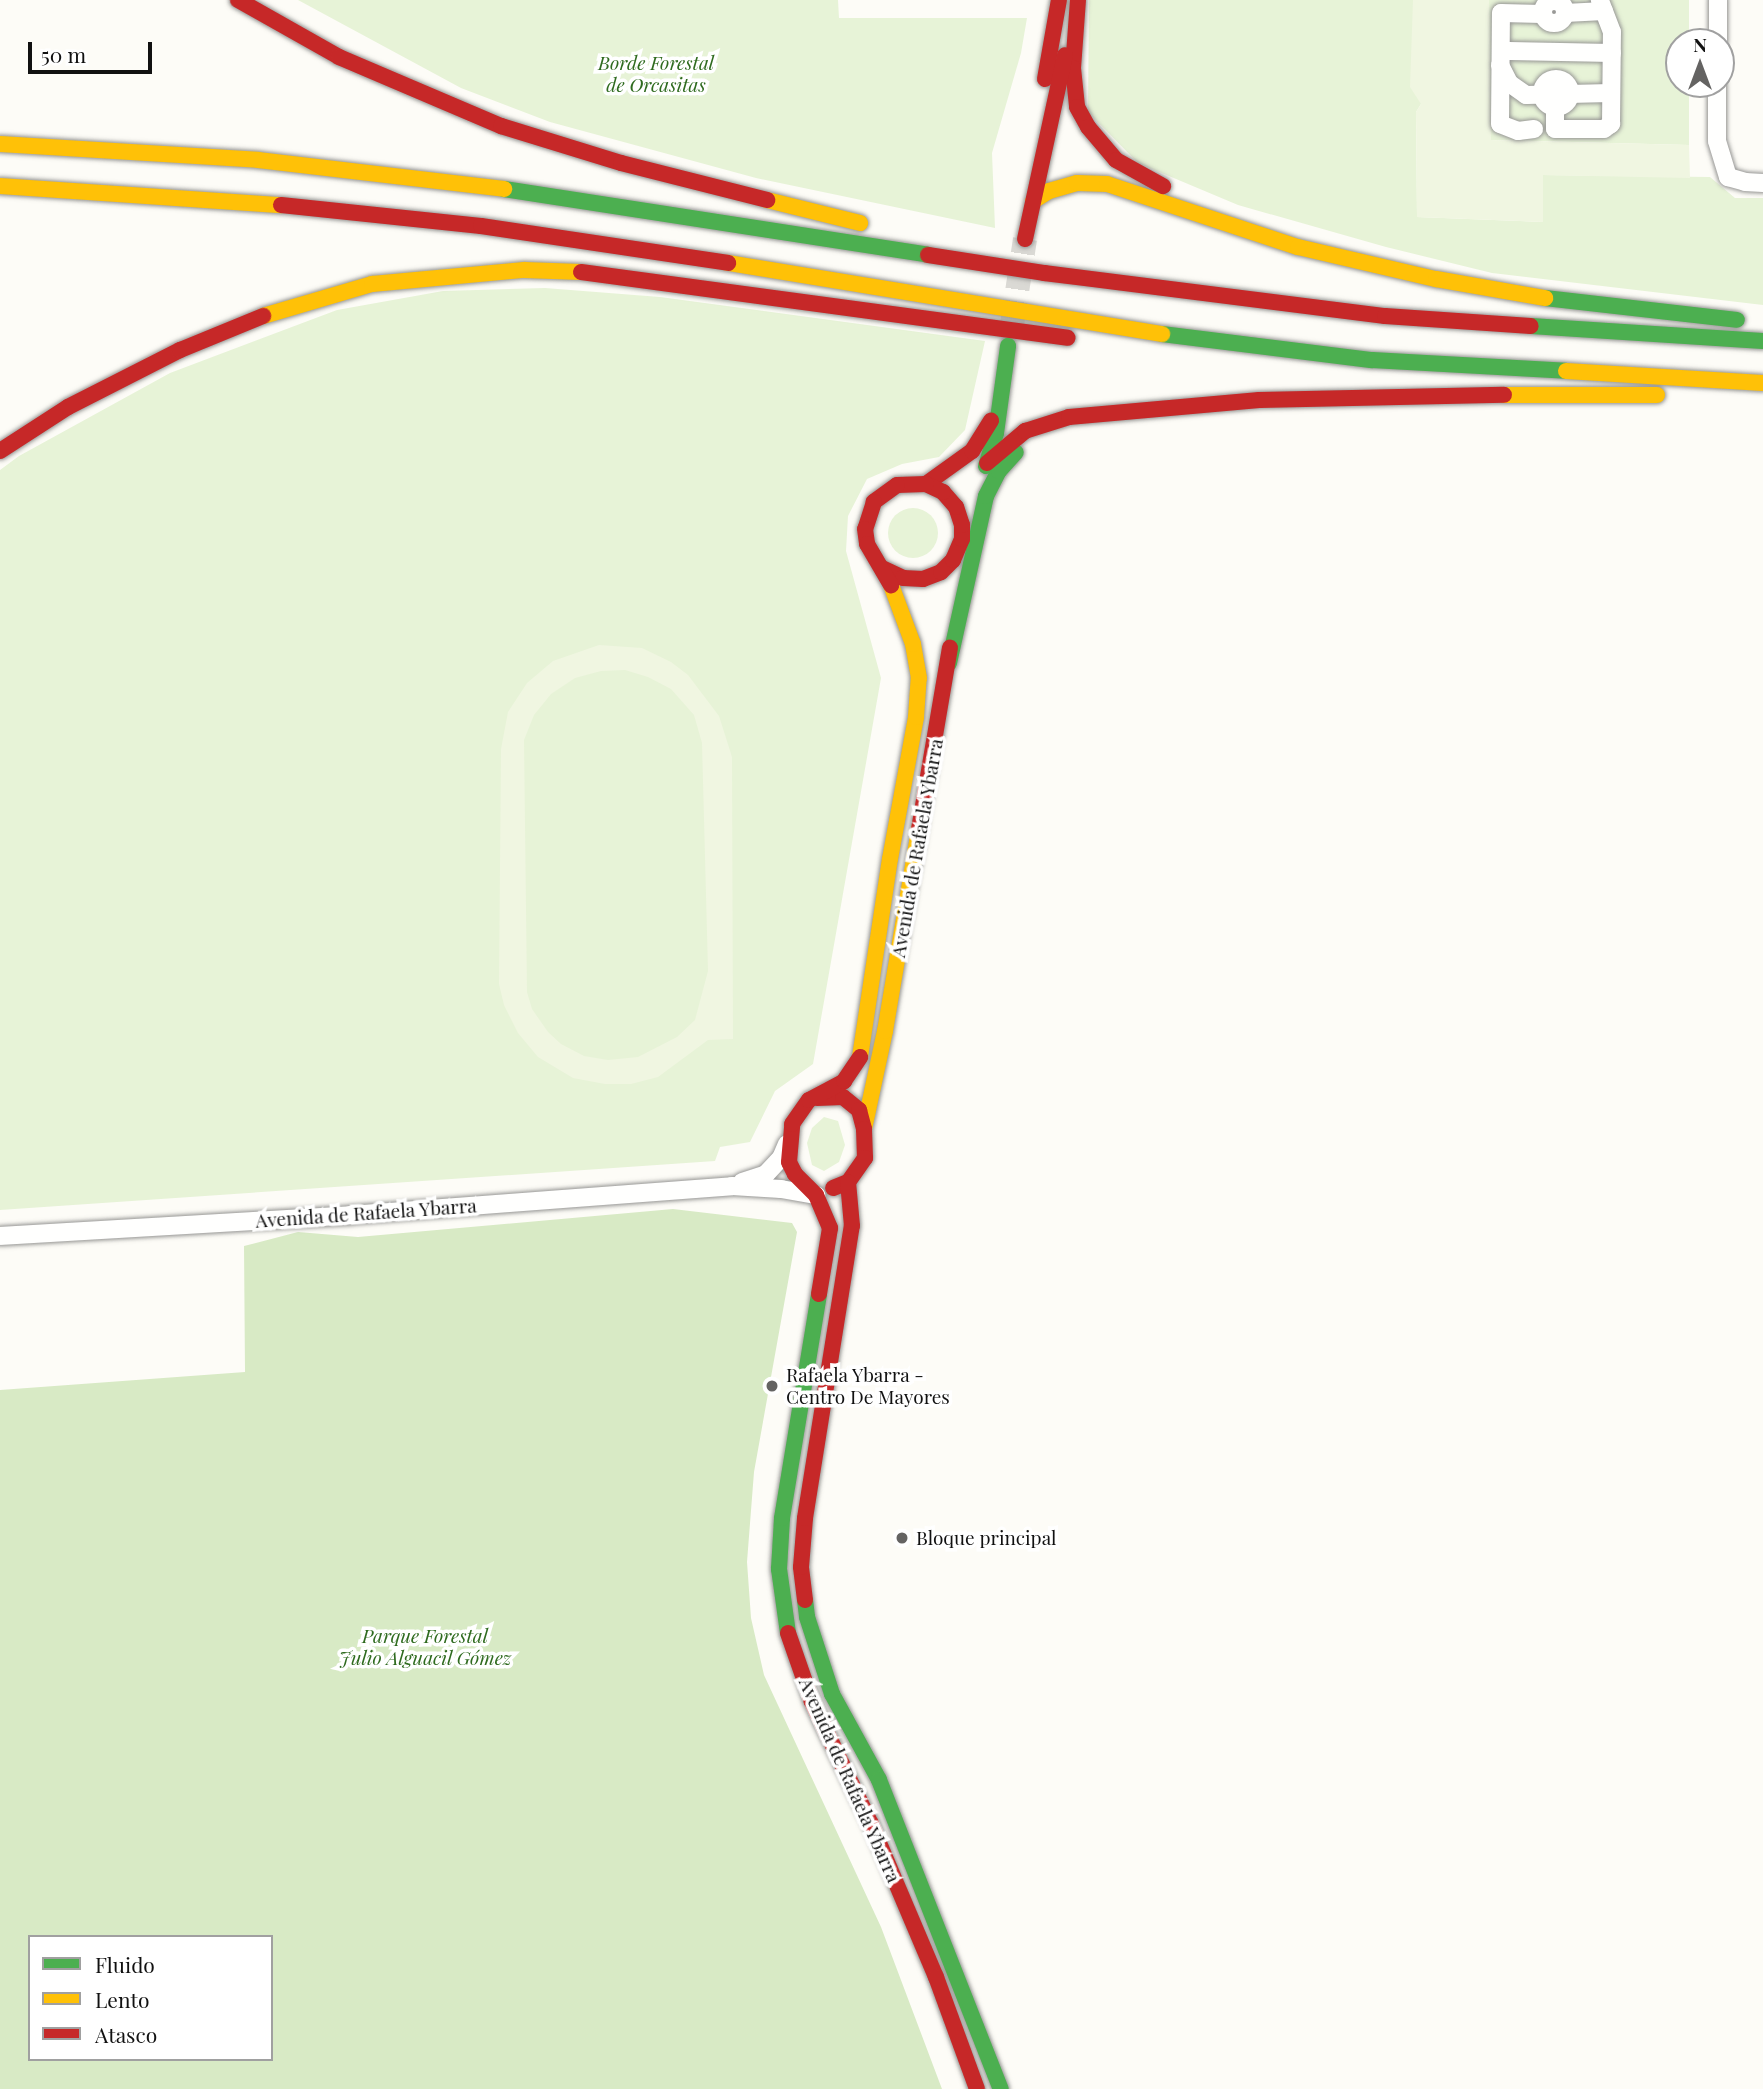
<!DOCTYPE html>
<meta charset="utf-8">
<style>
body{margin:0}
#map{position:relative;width:1763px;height:2089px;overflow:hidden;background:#fdfcf7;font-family:"Playfair Display",serif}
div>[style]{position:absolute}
.green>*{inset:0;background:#e7f3d7}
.round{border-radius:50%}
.forest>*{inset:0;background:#d8eac5}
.pitch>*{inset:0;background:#f0f6e1}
.secondary-tunnel>*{height:24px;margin-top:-12px;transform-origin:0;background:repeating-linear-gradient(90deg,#dad9d4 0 24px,transparent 0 36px)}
.roads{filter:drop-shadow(0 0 2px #979795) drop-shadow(0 0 2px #979795)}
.street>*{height:18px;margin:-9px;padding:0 9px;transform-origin:9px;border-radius:9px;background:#fffffe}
.street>.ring{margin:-9px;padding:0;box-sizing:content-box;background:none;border:18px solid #fffffe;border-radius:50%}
.fast>*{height:16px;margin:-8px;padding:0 8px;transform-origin:8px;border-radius:8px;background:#4caf50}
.slow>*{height:16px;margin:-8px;padding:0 8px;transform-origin:8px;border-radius:8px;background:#ffc107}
.jam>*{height:16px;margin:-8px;padding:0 8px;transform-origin:8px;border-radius:8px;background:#c62828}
.dots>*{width:19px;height:19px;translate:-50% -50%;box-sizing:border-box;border:4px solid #fff;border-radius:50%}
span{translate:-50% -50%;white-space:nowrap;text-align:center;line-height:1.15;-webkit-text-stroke:7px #fff;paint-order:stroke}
.park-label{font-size:19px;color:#2f6b1f;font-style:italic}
.street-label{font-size:19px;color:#111}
.poi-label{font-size:19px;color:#111}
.left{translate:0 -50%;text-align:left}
.legend{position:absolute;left:28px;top:1935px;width:245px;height:126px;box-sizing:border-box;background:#fff;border:2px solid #a0a0a0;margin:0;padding:9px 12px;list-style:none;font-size:21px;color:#111}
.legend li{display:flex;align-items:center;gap:14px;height:35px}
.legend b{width:35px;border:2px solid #a0a0a0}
.north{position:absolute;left:1665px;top:28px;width:70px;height:70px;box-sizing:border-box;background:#fff;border:2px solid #a0a0a0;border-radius:50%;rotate:0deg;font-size:19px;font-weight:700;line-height:28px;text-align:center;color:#111}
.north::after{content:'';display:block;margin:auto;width:24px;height:32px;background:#646362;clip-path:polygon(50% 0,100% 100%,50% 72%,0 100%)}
.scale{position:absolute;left:28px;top:42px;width:124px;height:32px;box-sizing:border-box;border:4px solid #111;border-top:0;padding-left:9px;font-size:21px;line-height:24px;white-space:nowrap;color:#111;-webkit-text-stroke:5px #fff;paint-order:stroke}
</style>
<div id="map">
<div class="green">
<div style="clip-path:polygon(298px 0,838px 0,839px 18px,1027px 18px,1021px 53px,992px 153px,995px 228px,756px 178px,550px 122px,461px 88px)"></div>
<div style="clip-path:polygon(1089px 0,1413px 0,1421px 104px,1416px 112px,1417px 217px,1543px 222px,1542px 175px,1710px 177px,1735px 198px,1763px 198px,1763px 305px,1492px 273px,1386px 247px,1238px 205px,1138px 163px,1088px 112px)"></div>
<div style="clip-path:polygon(1489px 0,1689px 0,1689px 42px,1679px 42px,1679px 84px,1689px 84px,1689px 145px,1490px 140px)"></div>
<div style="clip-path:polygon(545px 288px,660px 297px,985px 341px,965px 430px,939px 457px,902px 464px,867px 479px,848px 516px,846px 551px,881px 678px,813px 1064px,775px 1091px,750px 1142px,720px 1147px,715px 1161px,0 1210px,0 470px,19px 456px,170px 373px,337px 310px,443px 291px)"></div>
<div class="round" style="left:888px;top:508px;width:50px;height:50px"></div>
<div style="clip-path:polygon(824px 1117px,838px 1121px,845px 1145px,839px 1162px,824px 1171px,812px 1165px,807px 1143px,812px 1128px)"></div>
</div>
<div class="forest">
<div style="clip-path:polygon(evenodd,673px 1209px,792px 1223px,797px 1232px,754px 1472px,747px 1562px,751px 1618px,764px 1675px,881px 1927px,942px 2089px,0 2089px,0 1390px,245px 1372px,244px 1246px,298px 1232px,358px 1237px,673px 1209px,30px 1937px,271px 1937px,271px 2059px,30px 2059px,30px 1937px)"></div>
</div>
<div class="pitch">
<div style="clip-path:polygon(1413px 0,1489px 0,1491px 140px,1689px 145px,1690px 178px,1543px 175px,1543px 222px,1417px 217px,1416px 112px,1421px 104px,1410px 87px)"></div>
<div style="clip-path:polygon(evenodd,599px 645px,642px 648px,671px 662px,688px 675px,719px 716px,732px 757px,733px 1039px,708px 1040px,658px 1077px,631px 1084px,605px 1084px,573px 1078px,538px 1057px,518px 1033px,504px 1005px,499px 984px,501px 749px,508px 712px,527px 683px,553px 661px,599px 645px,625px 670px,648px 677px,671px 689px,694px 715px,702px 743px,708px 971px,695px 1020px,677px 1037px,638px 1057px,608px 1060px,584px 1056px,561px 1044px,548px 1032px,532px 1009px,527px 992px,524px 740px,534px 715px,551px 694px,575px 678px,601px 671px,625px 670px)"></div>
</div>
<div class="secondary-tunnel">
<div style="left:1012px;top:325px;width:87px;rotate:-81.4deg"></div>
</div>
<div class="roads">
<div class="street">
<div class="ring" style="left:1543px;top:1px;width:4px;height:4px"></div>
<div style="left:1565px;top:13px;width:39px;rotate:-3deg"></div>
<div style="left:1718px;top:42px;width:42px;rotate:-90deg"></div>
<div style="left:1509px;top:51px;width:103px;rotate:1.1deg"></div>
<div style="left:1500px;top:65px;width:20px;rotate:63deg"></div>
<div style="left:1509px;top:83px;width:21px;rotate:35deg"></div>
<div style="left:1526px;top:95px;width:85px;rotate:-1.3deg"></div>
<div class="ring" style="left:1542px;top:79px;width:10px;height:10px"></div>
<div style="left:1717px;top:84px;width:57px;rotate:90deg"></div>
<div style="left:1717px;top:141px;width:38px;rotate:73deg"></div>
<div style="left:1728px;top:177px;width:18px;rotate:16deg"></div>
<div style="left:1745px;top:182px;width:18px;rotate:3deg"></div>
<div style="left:1555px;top:107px;width:22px;rotate:90deg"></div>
<div style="left:1555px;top:129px;width:49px"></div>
<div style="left:1604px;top:129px;width:9px;rotate:-36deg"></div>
<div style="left:1611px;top:124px;width:92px;rotate:-89.4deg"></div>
<div style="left:1612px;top:32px;width:34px;rotate:-111deg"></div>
<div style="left:1534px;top:129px;width:16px;rotate:173deg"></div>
<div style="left:1518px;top:131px;width:19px;rotate:-159deg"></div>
<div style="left:1500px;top:124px;width:111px;rotate:-89.5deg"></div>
<div style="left:1501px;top:13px;width:41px;rotate:1.4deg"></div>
<div style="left:742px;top:1182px;width:25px;rotate:-18deg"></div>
<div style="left:766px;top:1174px;width:22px;rotate:-47deg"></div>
<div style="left:781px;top:1158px;width:15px;rotate:-67deg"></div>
<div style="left:0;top:1236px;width:351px;rotate:-3.4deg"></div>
<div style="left:350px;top:1215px;width:383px;rotate:-4.3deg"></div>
<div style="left:732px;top:1186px;width:49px;rotate:3.5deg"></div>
<div style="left:781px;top:1189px;width:36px;rotate:10deg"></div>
</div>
<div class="fast">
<div style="left:504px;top:189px;width:429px;rotate:8.8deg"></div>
<div style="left:1545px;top:298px;width:193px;rotate:6.5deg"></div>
<div style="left:1531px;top:326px;width:232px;rotate:3.7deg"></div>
<div style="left:1162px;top:334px;width:212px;rotate:7.1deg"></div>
<div style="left:1372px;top:360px;width:194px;rotate:3.2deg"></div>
<div style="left:986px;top:466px;width:34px;rotate:-73deg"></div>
<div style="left:996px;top:433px;width:88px;rotate:-82.1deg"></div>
<div style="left:949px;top:663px;width:171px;rotate:-77.5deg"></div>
<div style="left:986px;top:496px;width:28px;rotate:-63deg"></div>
<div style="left:999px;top:471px;width:25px;rotate:-48deg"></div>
<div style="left:805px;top:1600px;width:17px;rotate:83deg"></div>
<div style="left:807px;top:1617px;width:81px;rotate:72deg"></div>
<div style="left:832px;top:1694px;width:98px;rotate:61.3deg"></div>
<div style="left:879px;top:1780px;width:332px;rotate:68.5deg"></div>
<div style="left:788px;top:1633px;width:65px;rotate:-98deg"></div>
<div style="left:779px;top:1569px;width:51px;rotate:-86.6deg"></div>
<div style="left:782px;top:1518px;width:227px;rotate:-80.6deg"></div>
</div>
<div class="slow">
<div style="left:0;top:144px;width:258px;rotate:3.5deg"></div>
<div style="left:258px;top:160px;width:248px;rotate:6.7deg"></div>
<div style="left:0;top:186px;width:282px;rotate:3.9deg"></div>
<div style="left:767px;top:200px;width:96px;rotate:13.9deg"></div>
<div style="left:1033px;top:201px;width:19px;rotate:-32deg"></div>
<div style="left:1049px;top:191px;width:29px;rotate:-16deg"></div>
<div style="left:1077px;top:183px;width:30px;rotate:2deg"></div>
<div style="left:1107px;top:184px;width:201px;rotate:18.3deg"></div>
<div style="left:1298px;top:247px;width:142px;rotate:13.1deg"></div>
<div style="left:1436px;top:279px;width:111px;rotate:9.9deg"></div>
<div style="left:728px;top:263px;width:440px;rotate:9.3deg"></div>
<div style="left:263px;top:316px;width:114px;rotate:-16.4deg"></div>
<div style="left:372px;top:284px;width:153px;rotate:-5.3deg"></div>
<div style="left:524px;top:270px;width:57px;rotate:2deg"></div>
<div style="left:1566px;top:371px;width:197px;rotate:3.5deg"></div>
<div style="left:1504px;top:395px;width:153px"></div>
<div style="left:860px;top:1057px;width:200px;rotate:-81.4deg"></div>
<div style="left:890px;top:859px;width:144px;rotate:-79.6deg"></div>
<div style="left:916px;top:717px;width:39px;rotate:-86deg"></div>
<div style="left:919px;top:678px;width:35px;rotate:-100deg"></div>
<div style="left:913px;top:644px;width:63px;rotate:-110.4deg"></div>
<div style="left:864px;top:1129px;width:100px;rotate:-77.9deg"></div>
<div style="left:885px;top:1031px;width:205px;rotate:-80.4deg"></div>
</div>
<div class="jam">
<div style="left:238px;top:0;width:116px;rotate:29.4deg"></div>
<div style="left:339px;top:57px;width:176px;rotate:23.1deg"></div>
<div style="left:501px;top:126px;width:126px;rotate:17.1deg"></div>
<div style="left:621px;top:163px;width:151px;rotate:14.2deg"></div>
<div style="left:1078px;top:0;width:68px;rotate:94.2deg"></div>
<div style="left:1073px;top:68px;width:39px;rotate:84deg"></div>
<div style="left:1077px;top:107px;width:23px;rotate:61deg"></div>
<div style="left:1088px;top:127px;width:43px;rotate:49.7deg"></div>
<div style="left:1116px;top:160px;width:54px;rotate:29deg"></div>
<div style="left:1045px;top:79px;width:80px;rotate:-80deg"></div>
<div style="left:281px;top:205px;width:201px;rotate:6deg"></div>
<div style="left:481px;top:226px;width:250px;rotate:8.5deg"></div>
<div style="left:1025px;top:239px;width:188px;rotate:-77.7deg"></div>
<div style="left:928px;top:255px;width:117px;rotate:8.8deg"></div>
<div style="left:1044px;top:273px;width:344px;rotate:7.2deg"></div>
<div style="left:1385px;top:316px;width:146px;rotate:3.9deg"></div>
<div style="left:581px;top:272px;width:491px;rotate:7.7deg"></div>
<div style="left:0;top:451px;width:81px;rotate:-32.9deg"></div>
<div style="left:68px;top:407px;width:126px;rotate:-27deg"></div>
<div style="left:180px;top:350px;width:90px;rotate:-22.3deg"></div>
<div style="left:987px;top:463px;width:50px;rotate:-40.1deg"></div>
<div style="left:1025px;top:431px;width:46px;rotate:-17.7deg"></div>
<div style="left:1069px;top:417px;width:191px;rotate:-5.1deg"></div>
<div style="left:1259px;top:400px;width:245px;rotate:-1.2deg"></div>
<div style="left:926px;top:484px;width:57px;rotate:-35.7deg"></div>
<div style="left:972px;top:451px;width:36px;rotate:-58deg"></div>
<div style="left:882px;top:568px;width:23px;rotate:25deg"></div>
<div style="left:903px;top:578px;width:20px;rotate:3deg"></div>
<div style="left:923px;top:579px;width:19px;rotate:-21deg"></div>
<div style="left:941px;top:572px;width:17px;rotate:-45deg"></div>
<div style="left:953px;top:560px;width:23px;rotate:-67deg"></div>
<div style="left:962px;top:539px;width:14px;rotate:-90deg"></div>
<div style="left:962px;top:525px;width:19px;rotate:-108deg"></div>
<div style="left:956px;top:507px;width:20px;rotate:-131deg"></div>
<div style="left:943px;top:492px;width:19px;rotate:-155deg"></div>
<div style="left:926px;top:484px;width:29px;rotate:178deg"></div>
<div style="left:897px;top:485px;width:29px;rotate:144deg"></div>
<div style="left:874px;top:502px;width:28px;rotate:108deg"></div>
<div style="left:865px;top:529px;width:15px;rotate:82deg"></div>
<div style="left:867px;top:544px;width:48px;rotate:59.7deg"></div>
<div style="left:919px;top:829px;width:184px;rotate:-80.3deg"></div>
<div style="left:817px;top:1098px;width:26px;rotate:-2deg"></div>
<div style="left:843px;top:1097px;width:21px;rotate:39deg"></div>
<div style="left:859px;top:1110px;width:20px;rotate:75deg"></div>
<div style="left:864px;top:1129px;width:29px;rotate:88deg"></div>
<div style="left:865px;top:1158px;width:29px;rotate:125deg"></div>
<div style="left:848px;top:1182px;width:16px;rotate:158deg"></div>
<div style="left:819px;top:1294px;width:67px;rotate:-80.5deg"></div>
<div style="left:830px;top:1228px;width:36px;rotate:-113deg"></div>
<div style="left:816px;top:1195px;width:30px;rotate:-135deg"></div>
<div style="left:795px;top:1174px;width:13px;rotate:-117deg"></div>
<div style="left:789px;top:1162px;width:38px;rotate:-85deg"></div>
<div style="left:792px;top:1124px;width:29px;rotate:-55deg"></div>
<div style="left:809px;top:1100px;width:40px;rotate:-28deg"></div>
<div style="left:844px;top:1081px;width:29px;rotate:-56deg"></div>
<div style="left:805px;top:1600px;width:33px;rotate:-97deg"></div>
<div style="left:801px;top:1567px;width:49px;rotate:-85.3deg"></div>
<div style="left:805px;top:1518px;width:296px;rotate:-80.9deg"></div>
<div style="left:852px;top:1226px;width:44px;rotate:-95.2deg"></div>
<div style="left:788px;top:1633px;width:73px;rotate:70.8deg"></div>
<div style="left:812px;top:1702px;width:136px;rotate:64.2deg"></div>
<div style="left:871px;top:1824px;width:166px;rotate:67deg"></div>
<div style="left:936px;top:1977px;width:119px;rotate:69.9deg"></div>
</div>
</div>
<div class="dots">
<div style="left:772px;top:1386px;background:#646362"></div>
<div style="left:902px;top:1538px;background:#646362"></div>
</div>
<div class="park-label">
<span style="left:656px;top:74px">Borde Forestal<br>de Orcasitas</span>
<span style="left:425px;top:1647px">Parque Forestal<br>Julio Alguacil Gómez</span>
</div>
<div class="street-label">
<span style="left:917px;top:848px;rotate:-80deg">Avenida de Rafaela Ybarra</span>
<span style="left:366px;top:1213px;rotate:-4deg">Avenida de Rafaela Ybarra</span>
<span style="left:850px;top:1780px;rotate:66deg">Avenida de Rafaela Ybarra</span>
</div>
<div class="poi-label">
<span class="left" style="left:786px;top:1386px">Rafaela Ybarra -<br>Centro De Mayores</span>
<span class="left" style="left:916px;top:1538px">Bloque principal</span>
</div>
<ul class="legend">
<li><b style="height:9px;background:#4caf50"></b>Fluido</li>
<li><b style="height:9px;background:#ffc107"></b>Lento</li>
<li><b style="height:9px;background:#c62828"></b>Atasco</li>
</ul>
<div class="north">N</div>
<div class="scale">50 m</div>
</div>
